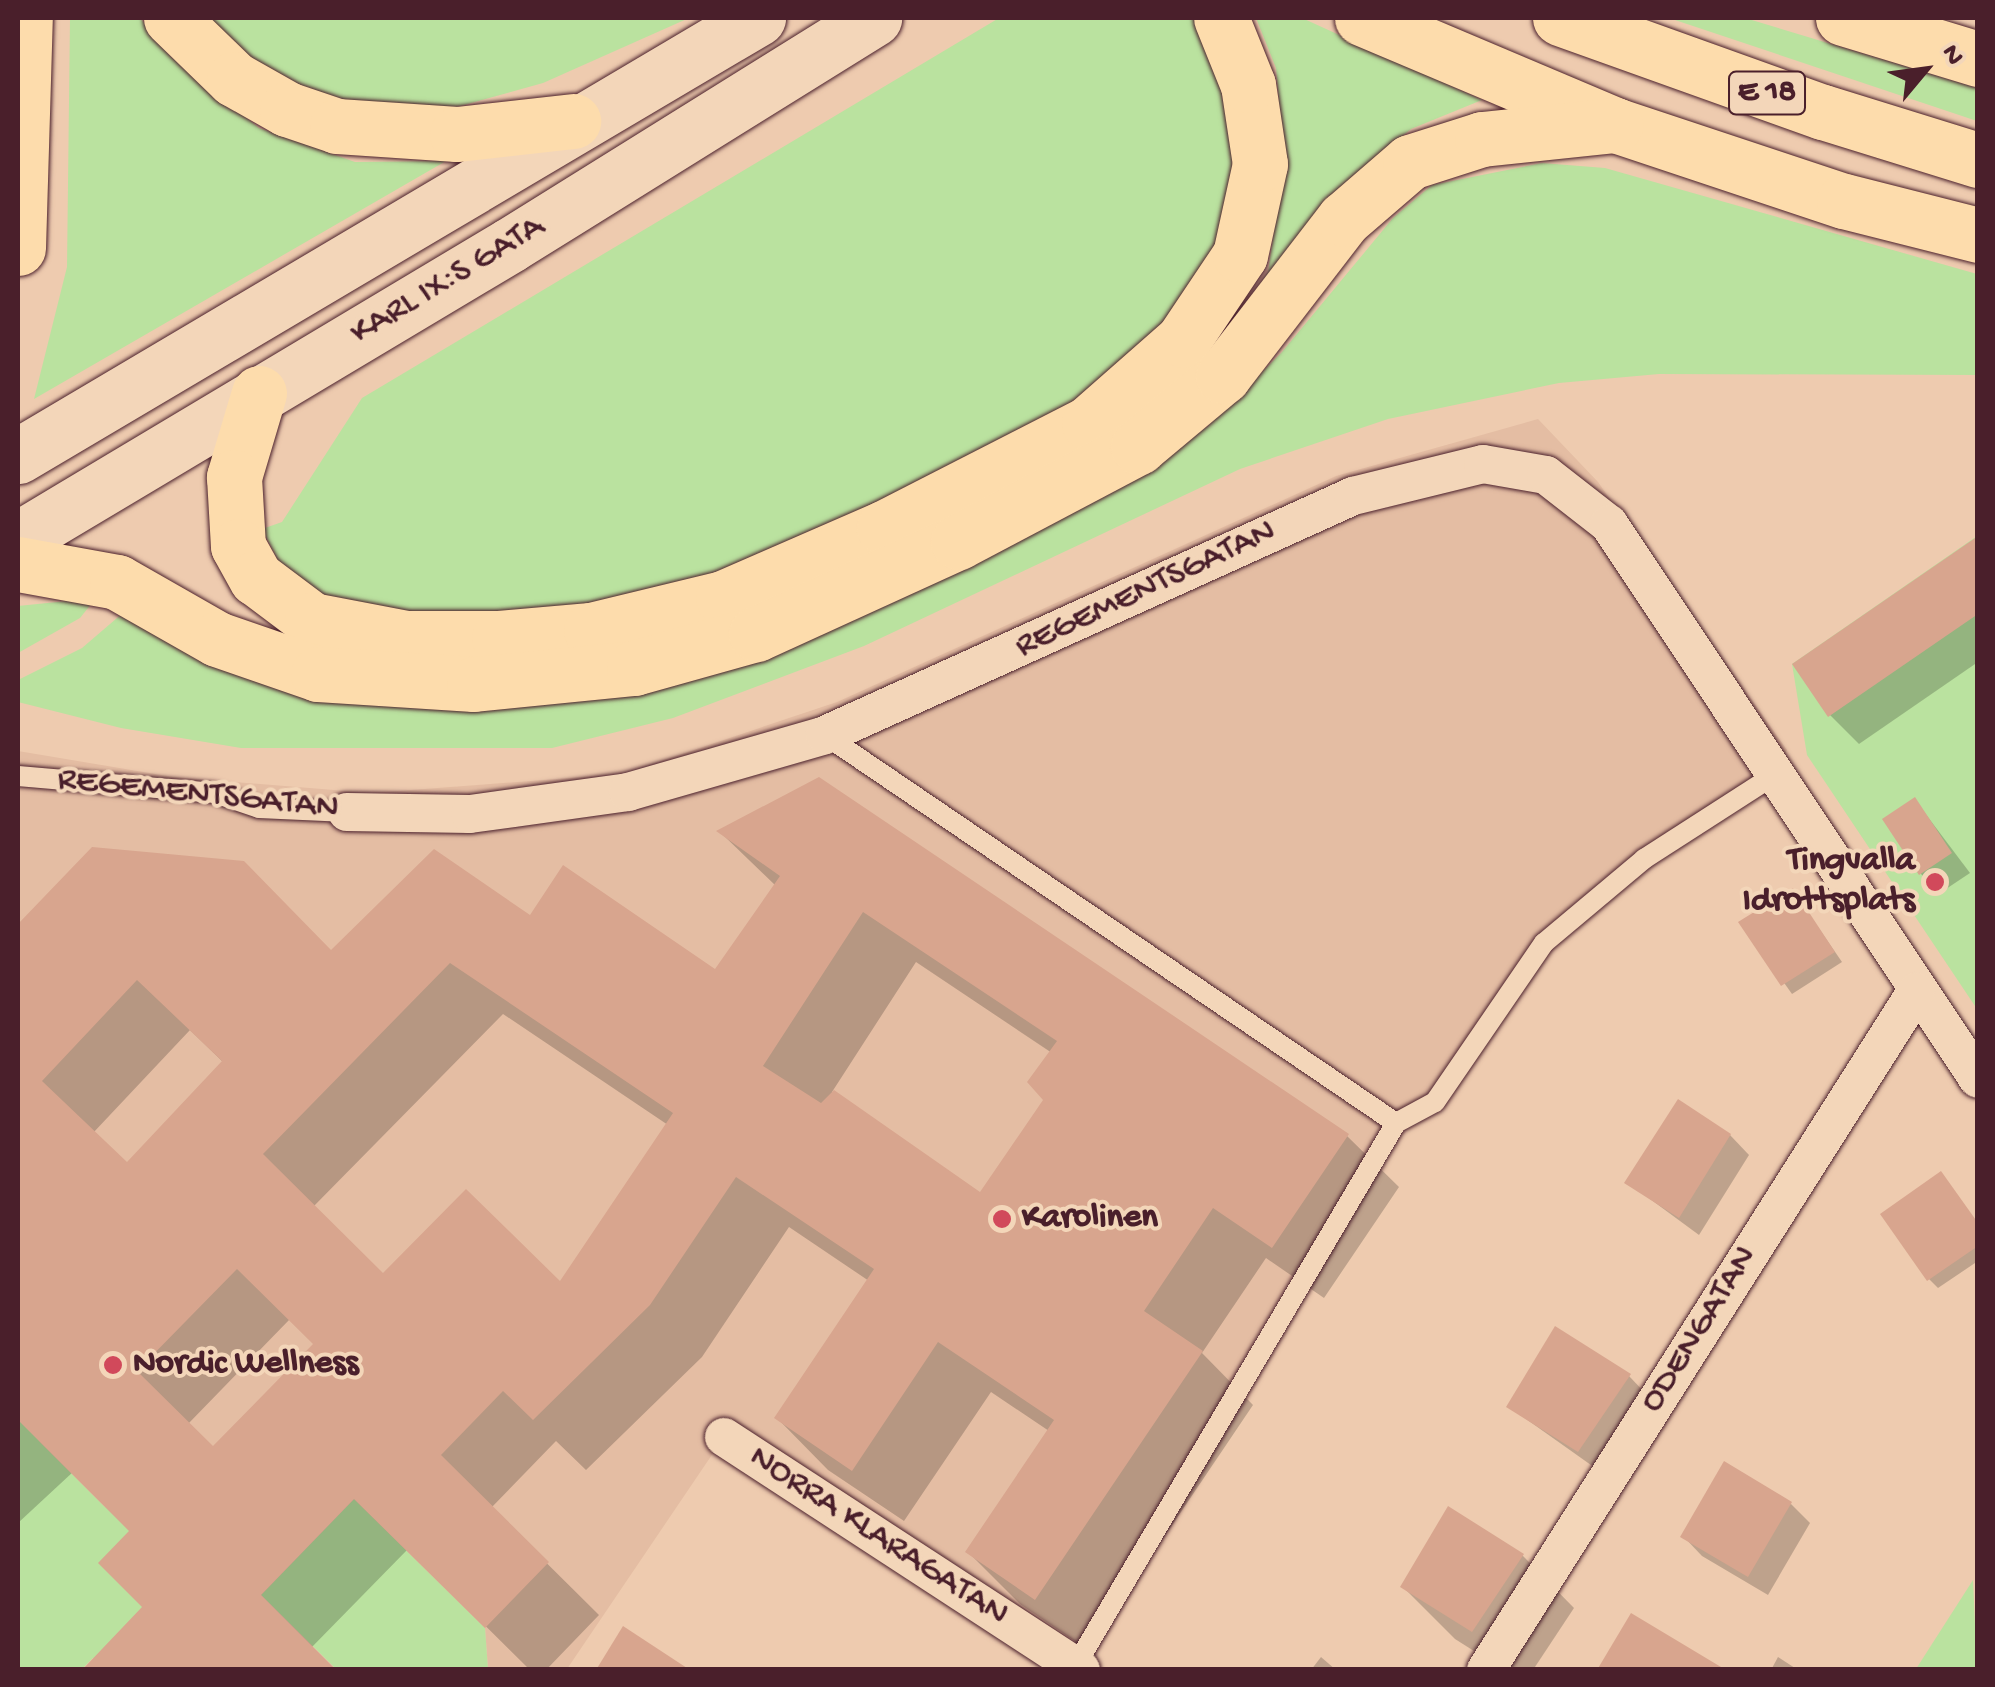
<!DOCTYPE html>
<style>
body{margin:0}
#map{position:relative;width:1995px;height:1687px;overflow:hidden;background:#eecbaf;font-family:"Gochi Hand",sans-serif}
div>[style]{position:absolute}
.built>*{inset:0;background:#e4bda3}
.green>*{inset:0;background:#bae29f}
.shadow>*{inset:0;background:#0003}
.building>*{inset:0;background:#d8a58e}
.roads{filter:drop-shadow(0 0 2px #4a1f2b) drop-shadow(0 0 2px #4a1f2b)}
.lane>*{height:20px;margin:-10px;padding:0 10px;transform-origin:10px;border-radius:10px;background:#f3d6b9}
.street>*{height:38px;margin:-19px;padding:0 19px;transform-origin:19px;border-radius:19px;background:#f3d6b9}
.secondary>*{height:55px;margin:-27.5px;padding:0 27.5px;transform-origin:27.5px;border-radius:27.5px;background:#f3d6b9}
.highway>*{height:55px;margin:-27.5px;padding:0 27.5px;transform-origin:27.5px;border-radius:27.5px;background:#fddcac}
.dots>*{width:28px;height:28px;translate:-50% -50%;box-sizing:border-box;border:5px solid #f3d6b9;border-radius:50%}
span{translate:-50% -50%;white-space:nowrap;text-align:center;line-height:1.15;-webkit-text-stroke:8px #f3d6b9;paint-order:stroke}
.shield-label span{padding:2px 8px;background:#f3d6b9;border:2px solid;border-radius:8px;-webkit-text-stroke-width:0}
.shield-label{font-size:32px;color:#4a1f2b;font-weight:700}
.street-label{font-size:35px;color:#4a1f2b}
.poi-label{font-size:35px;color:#4a1f2b;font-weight:700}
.right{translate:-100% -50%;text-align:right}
.left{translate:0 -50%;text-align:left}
.frame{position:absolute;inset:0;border:20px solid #4a1f2b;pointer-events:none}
.north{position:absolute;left:1875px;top:20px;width:100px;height:100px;-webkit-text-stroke:8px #f3d6b9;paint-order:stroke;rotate:61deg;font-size:28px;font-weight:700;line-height:40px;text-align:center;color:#4a1f2b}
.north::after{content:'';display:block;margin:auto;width:35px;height:45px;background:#4a1f2b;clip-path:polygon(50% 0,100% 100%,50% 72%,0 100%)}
</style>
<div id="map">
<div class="built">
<div style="clip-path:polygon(1538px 419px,1598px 482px,1787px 750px,1776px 774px,1544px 943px,1435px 1102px,1396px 1123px,1076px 1665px,724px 1437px,567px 1669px,488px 1669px,485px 1628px,261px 1595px,336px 1669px,206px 1669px,98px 1563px,147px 1513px,105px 1507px,38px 1441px,31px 1410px,18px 1424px,18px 751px,173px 777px,371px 793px,622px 774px,837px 702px,1336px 476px)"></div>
</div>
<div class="green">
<div style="clip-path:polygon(70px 18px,140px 18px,169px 55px,259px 128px,355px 162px,446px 161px,34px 399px,67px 267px)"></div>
<div style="clip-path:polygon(207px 18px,689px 18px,543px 83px,453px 108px,383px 113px,301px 89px,231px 45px)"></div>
<div style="clip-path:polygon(999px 18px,1197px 18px,1221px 82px,1237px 168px,1224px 233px,1178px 310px,1051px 421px,684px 594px,469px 623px,316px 598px,284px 572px,262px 529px,282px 522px,362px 398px)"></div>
<div style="clip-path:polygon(1256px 18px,1302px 18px,1482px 100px,1411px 129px,1357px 173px,1222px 339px,1268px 272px,1284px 163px,1276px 68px)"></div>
<div style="clip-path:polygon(1669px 18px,1745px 18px,1977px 88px,1977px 121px)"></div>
<div style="clip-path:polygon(1542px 163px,1605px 168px,1977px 274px,1977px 375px,1659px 374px,1559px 383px,1388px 419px,1240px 469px,864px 646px,673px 718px,552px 748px,241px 748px,121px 728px,18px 702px,18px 680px,82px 648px,124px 612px,281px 684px,1127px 481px,1208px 426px,1282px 352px,1393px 218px,1432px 185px)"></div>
<div style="clip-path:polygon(1977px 536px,1977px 1009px,1807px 755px,1792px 664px)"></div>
<div style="clip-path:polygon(96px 598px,80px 618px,18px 653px,18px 606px)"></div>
<div style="clip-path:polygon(32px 1409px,39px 1441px,105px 1507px,123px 1489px,206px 1669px,105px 1669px,93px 1658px,82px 1669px,18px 1669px,18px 1424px)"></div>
<div style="clip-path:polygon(354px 1499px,485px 1628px,488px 1669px,336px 1669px,261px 1595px)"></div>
<div style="clip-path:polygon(1973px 1580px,1977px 1669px,1916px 1669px)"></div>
</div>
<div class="shadow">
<div style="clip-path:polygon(1978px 539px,1978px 662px,1859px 744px,1830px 715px)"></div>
<div style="clip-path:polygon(1915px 800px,1970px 873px,1940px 893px,1921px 874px)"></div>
<div style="clip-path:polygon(evenodd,720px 832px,1347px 1136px,1399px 1187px,1324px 1298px,1266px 1258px,1202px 1353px,1253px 1405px,1088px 1650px,1020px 1604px,968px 1552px,1049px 1431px,991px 1392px,904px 1521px,828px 1470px,777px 1418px,869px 1281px,789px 1227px,702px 1357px,586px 1470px,556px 1441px,491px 1508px,599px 1615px,546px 1670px,530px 1670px,408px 1549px,311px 1648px,145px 1607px,132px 1531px,73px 1472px,18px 1523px,18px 928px,93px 849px,331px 953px,530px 918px,716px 973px,776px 886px,720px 832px,916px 962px,1052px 1053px,1046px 1099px,981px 1195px,832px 1092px,916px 962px,720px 832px,503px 1014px,668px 1125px,560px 1285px,383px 1277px,313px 1207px,503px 1014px,720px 832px,190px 1030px,224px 1063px,127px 1165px,93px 1133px,190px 1030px,720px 832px,290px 1319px,316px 1345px,213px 1449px,188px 1424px,290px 1319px)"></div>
<div style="clip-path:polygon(1793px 891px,1842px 962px,1792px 994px,1741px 922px)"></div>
<div style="clip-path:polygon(1730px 1135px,1749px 1155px,1699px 1235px,1627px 1182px)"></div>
<div style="clip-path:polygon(1978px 1223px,1978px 1261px,1938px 1288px,1929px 1279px)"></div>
<div style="clip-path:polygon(1629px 1376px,1648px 1396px,1598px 1470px,1509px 1407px)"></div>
<div style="clip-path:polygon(1791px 1504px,1810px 1523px,1768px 1595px,1702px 1556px,1683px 1536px)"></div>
<div style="clip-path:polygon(1449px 1510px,1523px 1556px,1574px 1608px,1533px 1670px,1504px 1670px,1455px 1639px,1403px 1587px)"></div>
<div style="clip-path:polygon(1321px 1657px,1336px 1670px,1311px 1670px)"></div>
<div style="clip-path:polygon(1778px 1657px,1798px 1670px,1771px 1670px)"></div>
</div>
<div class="building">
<div style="clip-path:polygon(1978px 536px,1978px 614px,1828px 717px,1792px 664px)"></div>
<div style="clip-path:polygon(evenodd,819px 777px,1349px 1134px,1272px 1248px,1213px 1208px,1144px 1311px,1203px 1351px,1035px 1600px,965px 1552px,1054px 1420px,938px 1342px,852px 1471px,774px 1418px,874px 1269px,736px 1177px,650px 1305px,533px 1420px,503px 1391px,441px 1455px,549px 1562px,485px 1628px,354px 1499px,261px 1595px,336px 1670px,82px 1670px,142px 1607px,98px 1563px,129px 1531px,18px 1420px,18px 924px,92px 847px,244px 861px,331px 950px,434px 849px,530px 915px,563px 865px,715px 969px,780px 876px,716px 831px,819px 777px,863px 912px,1057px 1041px,1027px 1082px,1043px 1100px,980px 1192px,834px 1090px,821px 1103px,763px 1066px,863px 912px,819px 777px,450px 963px,673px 1113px,560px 1281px,466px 1189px,383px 1273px,263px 1154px,450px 963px,819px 777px,137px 980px,222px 1061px,127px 1162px,42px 1081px,137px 980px,819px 777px,237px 1269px,313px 1344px,213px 1446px,137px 1371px,237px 1269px)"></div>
<div style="clip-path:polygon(1915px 797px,1952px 853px,1919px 875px,1882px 819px)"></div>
<div style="clip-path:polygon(1793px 888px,1835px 952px,1781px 986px,1738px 922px)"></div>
<div style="clip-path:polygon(1678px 1099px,1731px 1134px,1679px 1218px,1624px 1183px)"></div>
<div style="clip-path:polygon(1941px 1171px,1978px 1223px,1978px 1246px,1927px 1281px,1880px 1214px)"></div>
<div style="clip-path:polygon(1555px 1326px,1631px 1374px,1578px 1452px,1506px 1407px)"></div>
<div style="clip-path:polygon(1724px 1461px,1792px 1502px,1748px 1577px,1680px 1537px)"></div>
<div style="clip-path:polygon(1448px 1506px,1524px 1554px,1472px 1632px,1400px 1587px)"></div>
<div style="clip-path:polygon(1631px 1613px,1726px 1670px,1597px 1670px)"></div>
<div style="clip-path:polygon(623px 1626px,690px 1670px,596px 1670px)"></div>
</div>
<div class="roads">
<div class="lane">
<div style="left:825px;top:735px;width:690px;rotate:34.2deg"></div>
<div style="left:18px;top:776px;width:198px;rotate:4.9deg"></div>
<div style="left:215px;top:793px;width:46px;rotate:18.8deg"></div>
<div style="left:259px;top:808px;width:88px;rotate:2.6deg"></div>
<div style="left:1076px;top:1665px;width:629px;rotate:-59.44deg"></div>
<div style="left:1396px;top:1123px;width:44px;rotate:-28.3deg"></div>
<div style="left:1435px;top:1102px;width:193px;rotate:-55.6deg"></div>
<div style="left:1544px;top:943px;width:131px;rotate:-40deg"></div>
<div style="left:1644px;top:859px;width:157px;rotate:-32.8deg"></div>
</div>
<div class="street">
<div style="left:347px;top:812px;width:123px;rotate:0.9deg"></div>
<div style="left:470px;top:814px;width:160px;rotate:-7.9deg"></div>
<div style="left:628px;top:792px;width:205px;rotate:-16.1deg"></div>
<div style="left:825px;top:735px;width:580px;rotate:-24.35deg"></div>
<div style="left:1353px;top:496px;width:134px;rotate:-13.8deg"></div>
<div style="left:1483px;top:464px;width:64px;rotate:9.9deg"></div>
<div style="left:1546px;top:475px;width:80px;rotate:37.9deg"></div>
<div style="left:1609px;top:524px;width:666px;rotate:56.38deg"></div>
<div style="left:724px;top:1437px;width:426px;rotate:33.1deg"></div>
<div style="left:1486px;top:1670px;width:803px;rotate:-57.62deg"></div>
</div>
<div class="secondary">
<div style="left:18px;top:456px;width:860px;rotate:-30.62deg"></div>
<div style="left:18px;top:539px;width:573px;rotate:-30.86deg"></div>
<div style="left:510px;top:245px;width:429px;rotate:-31.9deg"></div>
</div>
<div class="highway">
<div style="left:171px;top:18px;width:88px;rotate:44.1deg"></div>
<div style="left:234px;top:79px;width:61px;rotate:29.5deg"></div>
<div style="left:287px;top:109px;width:53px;rotate:18.8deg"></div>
<div style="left:337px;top:126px;width:120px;rotate:3.8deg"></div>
<div style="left:457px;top:134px;width:117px;rotate:-6.4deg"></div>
<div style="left:1362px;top:18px;width:275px;rotate:22.9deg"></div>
<div style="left:1615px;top:125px;width:241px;rotate:18.4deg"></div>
<div style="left:1844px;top:201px;width:138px;rotate:14.2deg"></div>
<div style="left:1560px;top:18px;width:279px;rotate:19.7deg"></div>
<div style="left:1823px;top:112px;width:162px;rotate:17.2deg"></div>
<div style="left:1843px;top:18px;width:141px;rotate:16.9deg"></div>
<div style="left:18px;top:248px;width:230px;rotate:-88.3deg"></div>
<div style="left:259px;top:393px;width:88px;rotate:106.6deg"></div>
<div style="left:234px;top:477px;width:69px;rotate:86.7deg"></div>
<div style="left:238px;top:546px;width:37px;rotate:61deg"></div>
<div style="left:256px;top:578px;width:70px;rotate:36.9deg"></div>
<div style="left:312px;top:620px;width:96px;rotate:10.8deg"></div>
<div style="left:406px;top:638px;width:93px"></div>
<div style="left:499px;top:638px;width:92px;rotate:-5deg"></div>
<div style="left:591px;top:630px;width:136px;rotate:-13.6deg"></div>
<div style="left:723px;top:598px;width:176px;rotate:-23.5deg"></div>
<div style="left:884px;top:528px;width:230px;rotate:-27.1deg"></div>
<div style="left:1089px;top:423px;width:125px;rotate:-41.4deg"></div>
<div style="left:1183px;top:340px;width:102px;rotate:-56.2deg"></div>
<div style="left:1240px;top:255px;width:93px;rotate:-77.6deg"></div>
<div style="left:1260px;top:164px;width:80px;rotate:-98.6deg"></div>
<div style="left:1248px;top:85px;width:72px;rotate:-111.9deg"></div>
<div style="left:18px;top:564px;width:101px;rotate:10.3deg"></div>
<div style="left:117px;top:582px;width:115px;rotate:29.7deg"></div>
<div style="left:217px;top:639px;width:107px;rotate:19.1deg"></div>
<div style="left:318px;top:674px;width:156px;rotate:3.7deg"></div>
<div style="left:474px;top:684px;width:161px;rotate:-5.7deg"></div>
<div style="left:634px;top:668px;width:127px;rotate:-15.6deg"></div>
<div style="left:756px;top:634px;width:222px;rotate:-24.5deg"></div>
<div style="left:958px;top:542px;width:204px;rotate:-27.8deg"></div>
<div style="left:1138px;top:447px;width:111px;rotate:-39.9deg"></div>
<div style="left:1223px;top:376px;width:198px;rotate:-52.4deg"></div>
<div style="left:1344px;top:219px;width:87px;rotate:-40.8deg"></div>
<div style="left:1410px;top:162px;width:76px;rotate:-17.7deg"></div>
<div style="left:1482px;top:139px;width:134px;rotate:-6deg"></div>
</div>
</div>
<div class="dots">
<div style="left:1935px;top:882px;background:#d1495b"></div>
<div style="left:1002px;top:1219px;background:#d1495b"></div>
<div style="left:113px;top:1365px;background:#d1495b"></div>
</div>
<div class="shield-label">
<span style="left:1767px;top:93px">E 18</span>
</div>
<div class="street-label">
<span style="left:448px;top:281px;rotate:-31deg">KARL IX:S GATA</span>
<span style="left:1146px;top:590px;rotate:-25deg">REGEMENTSGATAN</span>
<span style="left:198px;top:795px;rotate:6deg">REGEMENTSGATAN</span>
<span style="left:1700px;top:1330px;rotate:-58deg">ODENGATAN</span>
<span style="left:878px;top:1537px;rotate:33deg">NORRA KLARAGATAN</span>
</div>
<div class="poi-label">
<span class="right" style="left:1915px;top:882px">Tingvalla<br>Idrottsplats</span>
<span class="left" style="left:1022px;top:1219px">Karolinen</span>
<span class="left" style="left:133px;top:1365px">Nordic Wellness</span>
</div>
<div class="frame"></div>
<div class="north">N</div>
</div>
